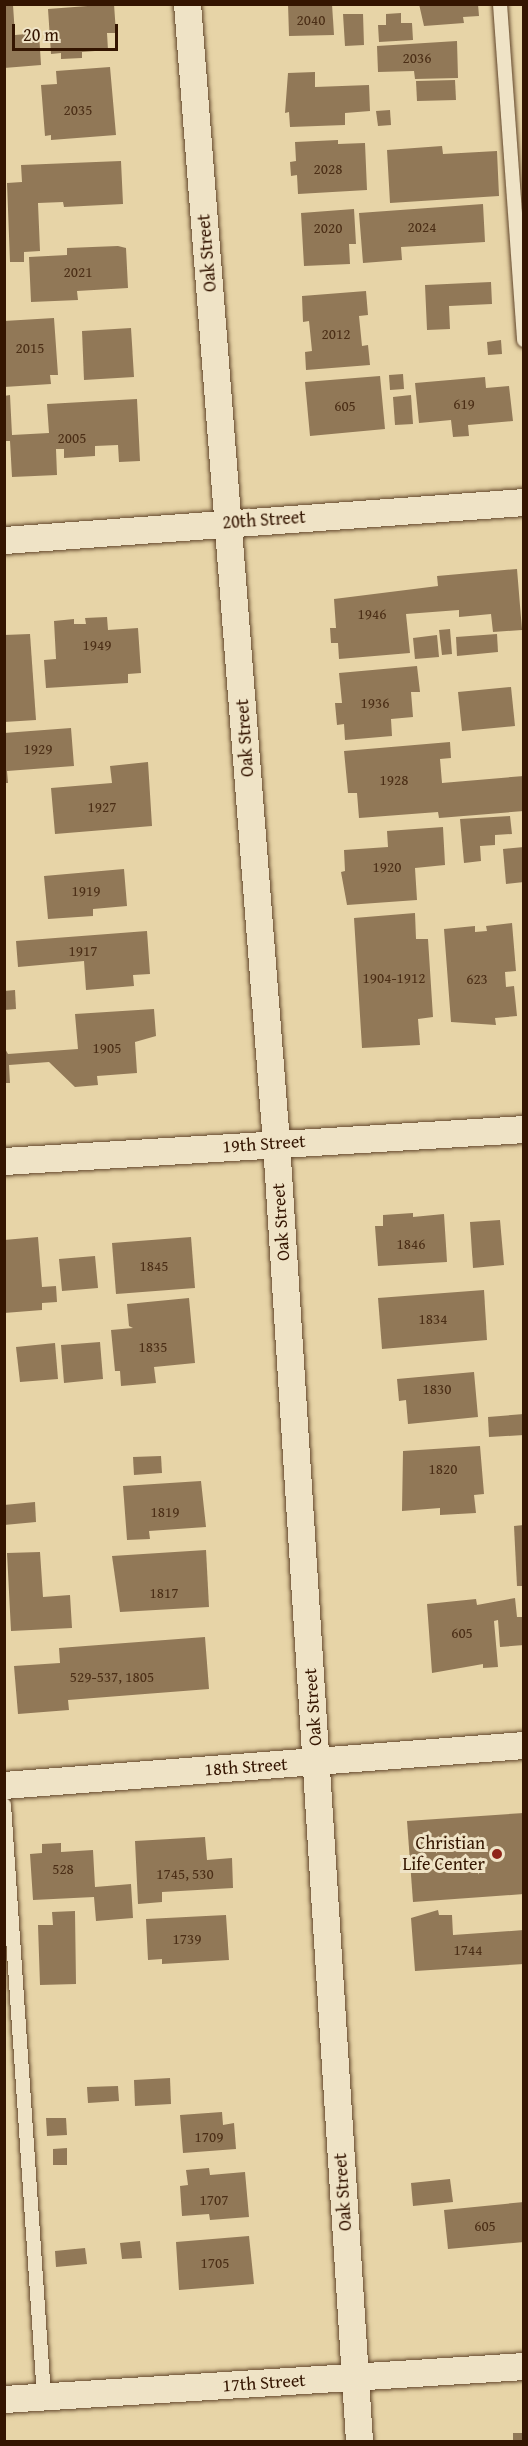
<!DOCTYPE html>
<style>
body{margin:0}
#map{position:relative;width:528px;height:2446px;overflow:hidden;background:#e7d4a7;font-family:"Gentium Book Plus",serif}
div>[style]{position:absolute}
.building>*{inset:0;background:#917857}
.roads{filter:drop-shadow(0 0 2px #61452a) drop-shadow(0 0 2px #61452a)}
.service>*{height:14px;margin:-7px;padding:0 7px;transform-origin:7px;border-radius:7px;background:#efe3c6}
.minor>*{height:27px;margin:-13.5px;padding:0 13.5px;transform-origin:13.5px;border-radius:13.5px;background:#efe3c6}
.dots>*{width:16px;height:16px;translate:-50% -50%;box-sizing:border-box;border:3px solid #efe3c6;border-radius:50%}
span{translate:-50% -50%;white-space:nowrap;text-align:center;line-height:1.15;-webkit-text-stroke:6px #efe3c6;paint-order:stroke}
.number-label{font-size:15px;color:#4b2e16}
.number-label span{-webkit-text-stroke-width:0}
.street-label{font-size:18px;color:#341501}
.poi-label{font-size:18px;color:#341501}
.right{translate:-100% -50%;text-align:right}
.frame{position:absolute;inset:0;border:6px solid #341501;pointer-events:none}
.scale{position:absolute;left:12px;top:24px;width:106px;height:27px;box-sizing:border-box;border:3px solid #341501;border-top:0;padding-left:8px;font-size:18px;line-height:21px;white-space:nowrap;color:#341501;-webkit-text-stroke:4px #efe3c6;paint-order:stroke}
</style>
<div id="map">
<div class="building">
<div style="clip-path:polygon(114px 4px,116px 33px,107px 33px,108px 50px,82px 52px,82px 58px,61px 59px,61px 53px,51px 54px,48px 9px)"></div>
<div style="clip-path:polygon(288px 4px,332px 4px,334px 35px,289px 36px)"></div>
<div style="clip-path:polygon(419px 4px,478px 4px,479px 16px,463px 17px,464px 23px,424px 26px)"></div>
<div style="clip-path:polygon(4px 5px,13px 5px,15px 35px,39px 33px,41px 65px,4px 68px)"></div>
<div style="clip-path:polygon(401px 13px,401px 23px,412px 23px,413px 40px,379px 42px,378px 25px,386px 25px,386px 14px)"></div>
<div style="clip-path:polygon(343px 14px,363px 14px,364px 45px,345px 46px)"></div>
<div style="clip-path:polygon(457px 41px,458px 78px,415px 79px,414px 71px,378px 72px,377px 46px)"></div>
<div style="clip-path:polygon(110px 67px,116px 135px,51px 140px,51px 135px,45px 136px,41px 85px,57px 84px,56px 71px)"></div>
<div style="clip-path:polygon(315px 72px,315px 87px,369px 85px,370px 111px,345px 113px,345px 125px,290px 127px,289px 112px,285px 113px,288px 73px)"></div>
<div style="clip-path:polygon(455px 80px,456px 100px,417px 101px,416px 81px)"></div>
<div style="clip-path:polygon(390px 110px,391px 125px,378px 126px,376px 111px)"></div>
<div style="clip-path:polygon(338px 140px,338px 144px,365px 143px,367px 190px,298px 194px,297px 175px,291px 176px,290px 162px,296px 161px,295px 142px)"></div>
<div style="clip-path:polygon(442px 146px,443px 154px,497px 151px,499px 196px,390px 203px,387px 150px)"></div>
<div style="clip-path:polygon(121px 161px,123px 204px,64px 207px,63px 202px,38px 203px,40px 251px,24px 252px,24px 262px,10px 262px,7px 183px,22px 182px,21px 165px)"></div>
<div style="clip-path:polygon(483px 204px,485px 242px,401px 247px,402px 260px,363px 263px,359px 213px)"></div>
<div style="clip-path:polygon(354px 209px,356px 244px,349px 244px,350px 264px,304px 266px,301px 213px)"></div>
<div style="clip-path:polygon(118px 246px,126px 248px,128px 288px,77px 291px,78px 300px,31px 302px,29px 257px,67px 255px,67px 248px)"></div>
<div style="clip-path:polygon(491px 282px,492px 304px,449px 306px,450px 329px,427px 330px,425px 285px)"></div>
<div style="clip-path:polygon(366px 291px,368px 315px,359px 316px,362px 346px,368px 345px,370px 365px,306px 370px,305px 352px,312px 351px,309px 321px,303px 322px,302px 296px)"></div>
<div style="clip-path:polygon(54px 318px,58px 375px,50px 375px,51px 384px,4px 387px,4px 321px)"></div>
<div style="clip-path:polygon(131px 328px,134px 377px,84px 380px,82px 331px)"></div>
<div style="clip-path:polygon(501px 340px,502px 354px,488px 355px,487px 342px)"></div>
<div style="clip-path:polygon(403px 374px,404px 389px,390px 390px,389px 375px)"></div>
<div style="clip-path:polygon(380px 376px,385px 429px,310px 436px,305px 382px)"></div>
<div style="clip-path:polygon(485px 377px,486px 388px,509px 386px,513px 421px,468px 425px,469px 436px,453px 437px,451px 420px,419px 423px,415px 383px)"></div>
<div style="clip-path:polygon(10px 395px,12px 435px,49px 433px,47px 404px,137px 399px,140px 461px,119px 462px,118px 445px,95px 446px,95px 456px,64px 458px,64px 449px,56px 449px,57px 475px,12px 477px,10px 441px,4px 441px,4px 396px)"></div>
<div style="clip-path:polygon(411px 395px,413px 424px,395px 425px,393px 397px)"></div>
<div style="clip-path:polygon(517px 569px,522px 630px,493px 632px,491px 614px,459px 617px,459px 610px,406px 614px,410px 653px,339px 659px,338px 643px,331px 643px,330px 628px,336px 628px,334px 599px,438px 586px,437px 576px)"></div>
<div style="clip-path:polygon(107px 617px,108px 630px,138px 628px,141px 673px,128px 674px,128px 683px,46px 688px,44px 660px,56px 659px,54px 621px,74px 619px,74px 624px,86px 624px,85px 618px)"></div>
<div style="clip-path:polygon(450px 629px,452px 654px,442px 655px,439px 630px)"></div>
<div style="clip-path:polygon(30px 634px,36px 720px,4px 722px,4px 635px)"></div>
<div style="clip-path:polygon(497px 634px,498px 652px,457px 656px,456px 637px)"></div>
<div style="clip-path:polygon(437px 635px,439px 657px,415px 659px,413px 638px)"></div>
<div style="clip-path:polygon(417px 666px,420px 692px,411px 692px,413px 717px,391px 719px,392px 736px,345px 740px,344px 724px,337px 725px,335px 703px,342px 703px,339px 673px)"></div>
<div style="clip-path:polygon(511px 687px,515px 726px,462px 731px,458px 692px)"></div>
<div style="clip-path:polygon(71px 728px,74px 766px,7px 771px,8px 783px,4px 783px,4px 733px)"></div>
<div style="clip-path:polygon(450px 742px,451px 758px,440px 759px,442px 783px,524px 776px,524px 811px,439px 818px,438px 812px,359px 818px,357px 793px,348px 793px,344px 751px)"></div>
<div style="clip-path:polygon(148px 762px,152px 826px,55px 834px,51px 788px,112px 783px,110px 766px)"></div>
<div style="clip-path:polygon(510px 816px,512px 834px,495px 835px,495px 845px,480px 846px,481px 861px,464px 863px,460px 819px)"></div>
<div style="clip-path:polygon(443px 827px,445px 865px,415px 868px,417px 900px,347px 905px,341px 872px,345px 871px,344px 850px,388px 847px,387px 831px)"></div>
<div style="clip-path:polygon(524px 847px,524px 882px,506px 884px,503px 849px)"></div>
<div style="clip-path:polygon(124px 869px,127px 906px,93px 909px,93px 916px,48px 919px,44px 876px)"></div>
<div style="clip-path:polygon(415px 913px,416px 939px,428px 939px,433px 1017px,418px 1019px,420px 1045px,362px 1048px,354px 918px)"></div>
<div style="clip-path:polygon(512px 923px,516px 971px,505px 972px,506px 987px,514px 986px,517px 1016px,495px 1018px,496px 1025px,451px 1022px,444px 929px,475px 926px,475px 932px,487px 931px,486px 926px)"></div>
<div style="clip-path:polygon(147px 931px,150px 974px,133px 975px,134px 986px,86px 990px,84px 961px,18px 967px,16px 941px)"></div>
<div style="clip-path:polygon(15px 990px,16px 1009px,4px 1010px,4px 991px)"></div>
<div style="clip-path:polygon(154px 1009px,156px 1036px,135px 1042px,137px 1073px,97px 1076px,98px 1085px,75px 1087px,49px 1062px,9px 1065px,10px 1083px,4px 1083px,4px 1047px,8px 1054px,78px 1049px,75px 1014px)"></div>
<div style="clip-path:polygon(413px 1213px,413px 1217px,444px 1214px,447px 1262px,378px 1266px,375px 1226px,383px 1226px,383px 1215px)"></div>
<div style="clip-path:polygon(500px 1220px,504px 1265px,473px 1268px,470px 1222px)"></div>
<div style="clip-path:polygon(38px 1237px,42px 1287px,56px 1286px,57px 1302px,42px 1303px,42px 1310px,4px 1313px,4px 1240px)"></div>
<div style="clip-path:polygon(191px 1237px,195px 1288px,116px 1294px,112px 1243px)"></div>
<div style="clip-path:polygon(95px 1256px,98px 1288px,62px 1291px,59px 1259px)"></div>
<div style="clip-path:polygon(484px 1290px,487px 1340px,382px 1349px,378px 1298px)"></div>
<div style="clip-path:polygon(189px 1298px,195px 1363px,154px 1367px,156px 1383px,121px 1386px,120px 1371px,115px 1371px,111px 1330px,133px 1328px,129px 1326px,127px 1304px)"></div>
<div style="clip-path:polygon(100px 1342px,103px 1379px,64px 1383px,61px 1345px)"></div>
<div style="clip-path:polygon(55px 1343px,58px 1379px,20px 1382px,16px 1347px)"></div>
<div style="clip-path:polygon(474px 1372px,478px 1417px,408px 1424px,406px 1400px,399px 1401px,397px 1379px)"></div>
<div style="clip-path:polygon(524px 1414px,524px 1435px,489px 1437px,488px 1417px)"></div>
<div style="clip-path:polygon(480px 1446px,484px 1494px,474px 1495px,476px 1513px,440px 1515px,440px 1508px,402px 1511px,403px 1451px)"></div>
<div style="clip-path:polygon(161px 1456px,162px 1473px,134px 1475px,133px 1457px)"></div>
<div style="clip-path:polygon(201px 1481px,206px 1527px,149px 1531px,150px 1539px,127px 1540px,123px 1486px)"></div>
<div style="clip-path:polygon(35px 1502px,36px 1522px,4px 1525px,4px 1505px)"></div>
<div style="clip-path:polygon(524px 1525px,524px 1586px,517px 1586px,514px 1526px)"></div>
<div style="clip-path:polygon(206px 1550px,209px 1607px,120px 1612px,112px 1556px)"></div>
<div style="clip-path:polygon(40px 1552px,43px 1597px,70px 1595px,72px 1628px,11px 1631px,7px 1553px)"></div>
<div style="clip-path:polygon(515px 1598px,517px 1617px,524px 1617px,524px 1645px,500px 1647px,498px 1620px,494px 1621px,498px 1667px,483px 1668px,483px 1664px,432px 1673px,427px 1604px,476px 1599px,477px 1605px)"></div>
<div style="clip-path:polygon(205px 1637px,209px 1689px,68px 1700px,69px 1710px,18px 1714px,14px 1666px,60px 1663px,59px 1648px)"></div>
<div style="clip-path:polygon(524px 1813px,524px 1894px,413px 1902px,407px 1821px)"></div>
<div style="clip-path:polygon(205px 1837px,207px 1860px,232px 1858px,233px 1888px,162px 1892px,162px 1902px,138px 1904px,135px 1841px)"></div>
<div style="clip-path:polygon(61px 1843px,61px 1852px,93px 1850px,95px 1887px,131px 1884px,133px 1918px,96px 1921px,94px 1897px,33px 1900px,30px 1854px,42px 1853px,42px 1844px)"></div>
<div style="clip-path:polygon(438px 1910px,439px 1915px,452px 1915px,453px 1935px,524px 1930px,524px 1964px,415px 1971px,411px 1918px)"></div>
<div style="clip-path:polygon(75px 1911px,76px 1984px,40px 1985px,38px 1925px,53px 1925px,52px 1912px)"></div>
<div style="clip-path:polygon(226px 1915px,229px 1960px,162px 1964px,162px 1959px,148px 1960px,146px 1919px)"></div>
<div style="clip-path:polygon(170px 2078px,171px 2104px,135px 2106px,134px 2080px)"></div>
<div style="clip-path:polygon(118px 2086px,119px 2101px,88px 2103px,87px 2087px)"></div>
<div style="clip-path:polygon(222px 2112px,223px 2125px,234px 2123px,236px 2149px,183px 2153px,180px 2115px)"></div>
<div style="clip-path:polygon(46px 2118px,66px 2118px,67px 2135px,47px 2136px)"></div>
<div style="clip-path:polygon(67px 2148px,67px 2165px,53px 2165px,53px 2149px)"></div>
<div style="clip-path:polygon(209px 2168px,210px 2175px,245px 2172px,249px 2217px,210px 2220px,209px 2214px,182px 2216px,180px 2186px,188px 2185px,186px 2170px)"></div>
<div style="clip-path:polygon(450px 2179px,453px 2202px,413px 2206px,411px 2183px)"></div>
<div style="clip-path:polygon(524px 2202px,524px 2242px,448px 2249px,444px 2210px)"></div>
<div style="clip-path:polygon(249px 2236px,254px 2284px,179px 2290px,176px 2242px)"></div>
<div style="clip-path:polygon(140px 2241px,142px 2258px,122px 2259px,120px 2243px)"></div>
<div style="clip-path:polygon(85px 2248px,87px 2264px,56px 2267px,55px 2251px)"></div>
<div style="clip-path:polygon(513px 2433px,524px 2433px,524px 2442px,513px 2442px)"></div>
</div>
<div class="roads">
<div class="service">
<div style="left:500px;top:4px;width:337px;rotate:85.9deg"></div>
<div style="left:4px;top:1805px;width:593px;rotate:86.13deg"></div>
</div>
<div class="minor">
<div style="left:187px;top:4px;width:1142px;rotate:85.53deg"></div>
<div style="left:276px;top:1143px;width:1302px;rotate:86.34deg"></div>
<div style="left:4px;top:540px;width:521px;rotate:-4.18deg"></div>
<div style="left:4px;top:1161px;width:521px;rotate:-3.52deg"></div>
<div style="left:4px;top:1785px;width:522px;rotate:-4.4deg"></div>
<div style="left:4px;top:2399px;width:521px;rotate:-3.63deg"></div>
</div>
</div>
<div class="dots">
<div style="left:497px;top:1854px;background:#8f2418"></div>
</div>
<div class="number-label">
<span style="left:311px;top:20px">2040</span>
<span style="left:417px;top:58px">2036</span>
<span style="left:78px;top:110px">2035</span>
<span style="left:328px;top:169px">2028</span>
<span style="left:422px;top:227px">2024</span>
<span style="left:328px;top:228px">2020</span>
<span style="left:78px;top:272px">2021</span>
<span style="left:336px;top:334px">2012</span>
<span style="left:30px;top:348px">2015</span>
<span style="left:464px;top:404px">619</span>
<span style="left:345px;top:406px">605</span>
<span style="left:72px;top:438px">2005</span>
<span style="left:372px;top:614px">1946</span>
<span style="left:97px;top:645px">1949</span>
<span style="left:375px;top:703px">1936</span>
<span style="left:38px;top:749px">1929</span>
<span style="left:394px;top:780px">1928</span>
<span style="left:102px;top:807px">1927</span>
<span style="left:387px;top:867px">1920</span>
<span style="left:86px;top:891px">1919</span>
<span style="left:83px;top:951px">1917</span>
<span style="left:394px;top:978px">1904-1912</span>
<span style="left:477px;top:979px">623</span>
<span style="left:107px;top:1048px">1905</span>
<span style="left:411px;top:1244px">1846</span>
<span style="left:154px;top:1266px">1845</span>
<span style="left:433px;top:1319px">1834</span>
<span style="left:153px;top:1347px">1835</span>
<span style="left:437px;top:1389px">1830</span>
<span style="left:443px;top:1469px">1820</span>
<span style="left:165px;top:1512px">1819</span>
<span style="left:164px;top:1593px">1817</span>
<span style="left:462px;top:1633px">605</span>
<span style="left:112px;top:1677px">529-537, 1805</span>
<span style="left:63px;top:1869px">528</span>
<span style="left:185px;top:1874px">1745, 530</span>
<span style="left:187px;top:1939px">1739</span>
<span style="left:468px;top:1950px">1744</span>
<span style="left:209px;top:2137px">1709</span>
<span style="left:214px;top:2200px">1707</span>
<span style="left:485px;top:2226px">605</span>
<span style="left:215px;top:2263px">1705</span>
</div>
<div class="street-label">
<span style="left:207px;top:253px;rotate:-95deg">Oak Street</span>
<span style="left:264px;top:520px;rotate:-4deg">20th Street</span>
<span style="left:245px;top:738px;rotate:-94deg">Oak Street</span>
<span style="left:264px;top:1144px;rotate:-4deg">19th Street</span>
<span style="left:281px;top:1222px;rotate:-94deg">Oak Street</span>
<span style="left:313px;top:1707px;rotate:-94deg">Oak Street</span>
<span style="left:246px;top:1767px;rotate:-4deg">18th Street</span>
<span style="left:343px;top:2192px;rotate:-94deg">Oak Street</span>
<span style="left:264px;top:2383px;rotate:-4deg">17th Street</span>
</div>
<div class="poi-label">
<span class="right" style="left:485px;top:1854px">Christian<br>Life Center</span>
</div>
<div class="frame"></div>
<div class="scale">20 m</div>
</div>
